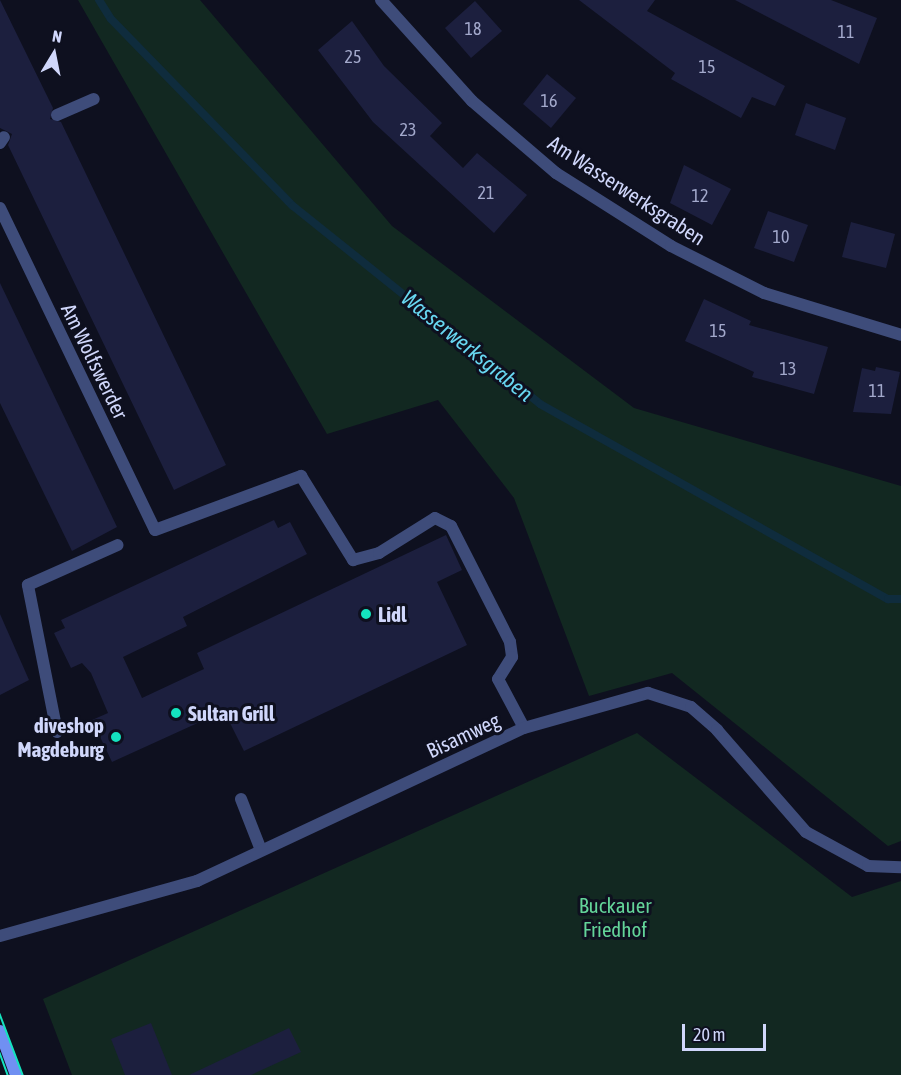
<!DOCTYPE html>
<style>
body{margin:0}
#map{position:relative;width:901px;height:1075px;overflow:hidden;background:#0e101f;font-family:"Asap Condensed",sans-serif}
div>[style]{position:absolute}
.green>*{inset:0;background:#122821}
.stream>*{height:8px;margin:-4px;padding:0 4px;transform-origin:4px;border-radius:4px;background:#0f2c3d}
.building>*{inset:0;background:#1c1f3e}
.service>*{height:12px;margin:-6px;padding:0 6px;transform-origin:6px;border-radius:6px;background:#3e4c7a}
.minor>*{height:12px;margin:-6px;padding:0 6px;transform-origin:6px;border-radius:6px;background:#3e4c7a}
.secondary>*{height:12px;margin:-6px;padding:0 6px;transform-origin:6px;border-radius:6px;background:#7090f2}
.tram>*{height:1.5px;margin:-0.75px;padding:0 0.75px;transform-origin:0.75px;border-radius:0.75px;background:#14e3bf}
.dots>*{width:16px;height:16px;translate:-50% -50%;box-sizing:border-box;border:3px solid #0e101f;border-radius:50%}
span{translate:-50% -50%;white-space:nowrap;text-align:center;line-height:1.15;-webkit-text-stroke:6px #0e101f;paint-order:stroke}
.number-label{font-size:18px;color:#a3a9cc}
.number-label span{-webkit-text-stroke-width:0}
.street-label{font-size:21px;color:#d0d7fb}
.poi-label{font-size:21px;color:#d0d7fb;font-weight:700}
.left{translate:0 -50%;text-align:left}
.right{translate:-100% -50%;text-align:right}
.park-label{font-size:21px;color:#63d499}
.water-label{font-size:22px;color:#68d7f1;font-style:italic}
.north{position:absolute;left:24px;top:24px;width:60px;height:60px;-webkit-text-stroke:4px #0e101f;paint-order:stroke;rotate:10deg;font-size:16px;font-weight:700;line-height:24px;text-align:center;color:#d0d7fb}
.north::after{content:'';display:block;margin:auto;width:21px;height:27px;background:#d0d7fb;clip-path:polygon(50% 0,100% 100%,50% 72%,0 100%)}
.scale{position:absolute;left:682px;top:1024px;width:84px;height:27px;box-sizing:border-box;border:3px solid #d0d7fb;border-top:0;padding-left:8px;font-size:18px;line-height:21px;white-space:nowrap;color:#d0d7fb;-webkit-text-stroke:4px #0e101f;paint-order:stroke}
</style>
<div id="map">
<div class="green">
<div style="clip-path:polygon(78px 0,200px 0,392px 226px,634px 408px,901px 486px,901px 841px,888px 846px,672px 673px,589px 696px,514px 498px,438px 400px,327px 434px)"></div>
<div style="clip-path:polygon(637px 733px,852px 897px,901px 881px,901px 1075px,72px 1075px,43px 999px)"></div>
</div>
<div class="stream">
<div style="left:99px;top:0;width:22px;rotate:58deg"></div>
<div style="left:111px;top:19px;width:261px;rotate:45.8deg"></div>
<div style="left:293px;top:206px;width:317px;rotate:38.7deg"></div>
<div style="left:540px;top:404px;width:399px;rotate:29.3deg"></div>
<div style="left:888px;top:599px;width:13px"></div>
</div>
<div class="building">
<div style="clip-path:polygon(0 0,53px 108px,50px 119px,61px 122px,226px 465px,174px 490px,8px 145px,12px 134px,0 128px)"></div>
<div style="clip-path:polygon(579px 0,655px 0,647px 11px,785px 86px,775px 106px,752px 97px,741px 118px,671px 79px,675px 73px)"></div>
<div style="clip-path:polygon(735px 0,831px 0,877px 18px,859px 64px)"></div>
<div style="clip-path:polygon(475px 1px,502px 31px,471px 58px,445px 28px)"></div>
<div style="clip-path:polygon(352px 21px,384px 66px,442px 123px,430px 136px,463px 168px,477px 153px,527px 195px,494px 233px,373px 122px,318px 50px)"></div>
<div style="clip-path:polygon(547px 74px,576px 98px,551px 128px,523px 104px)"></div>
<div style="clip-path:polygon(806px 103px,846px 118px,835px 150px,795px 135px)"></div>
<div style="clip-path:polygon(684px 165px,731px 189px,712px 225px,670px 203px)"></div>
<div style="clip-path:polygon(768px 211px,808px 225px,794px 262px,754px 248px)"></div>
<div style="clip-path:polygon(851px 222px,895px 234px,886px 268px,842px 257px)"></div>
<div style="clip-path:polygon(0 283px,117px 527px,72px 551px,0 403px)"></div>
<div style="clip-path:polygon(704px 299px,751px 321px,749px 325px,828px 347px,814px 394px,752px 377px,754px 372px,685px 341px)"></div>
<div style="clip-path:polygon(876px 367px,900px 372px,891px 414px,853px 412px,862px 368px,875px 371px)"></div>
<div style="clip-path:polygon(274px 520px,278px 528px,290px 522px,307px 554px,183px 617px,187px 626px,123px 657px,142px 698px,204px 669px,197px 653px,446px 535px,462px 570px,437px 582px,467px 645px,244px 751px,224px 711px,112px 762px,92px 720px,108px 713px,91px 673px,82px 663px,71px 668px,54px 633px,65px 628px,61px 620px)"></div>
<div style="clip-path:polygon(0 614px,29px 680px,0 695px)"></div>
<div style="clip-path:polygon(151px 1023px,172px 1075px,125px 1075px,111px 1039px)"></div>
<div style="clip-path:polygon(289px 1028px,301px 1052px,251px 1075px,189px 1075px)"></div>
</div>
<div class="service">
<div style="left:57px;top:115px;width:40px;rotate:-23.4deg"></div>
<div style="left:0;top:143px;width:7px;rotate:-56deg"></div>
<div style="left:155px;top:530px;width:156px;rotate:-20.3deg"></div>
<div style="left:301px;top:476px;width:99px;rotate:58.2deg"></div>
<div style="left:353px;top:560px;width:27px;rotate:-15deg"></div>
<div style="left:379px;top:553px;width:66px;rotate:-32deg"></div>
<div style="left:435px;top:518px;width:18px;rotate:27deg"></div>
<div style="left:451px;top:526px;width:130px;rotate:63deg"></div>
<div style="left:510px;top:642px;width:15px;rotate:82deg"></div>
<div style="left:512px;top:657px;width:26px;rotate:122deg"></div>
<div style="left:498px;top:679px;width:55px;rotate:62deg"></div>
<div style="left:57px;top:732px;width:150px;rotate:-101.2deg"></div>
<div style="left:28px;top:585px;width:98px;rotate:-24deg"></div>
<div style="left:241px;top:799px;width:55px;rotate:68.6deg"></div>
</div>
<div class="minor">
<div style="left:381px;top:0;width:136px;rotate:48deg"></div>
<div style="left:472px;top:101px;width:111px;rotate:40.6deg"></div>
<div style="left:556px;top:173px;width:136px;rotate:32.4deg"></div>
<div style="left:671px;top:246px;width:104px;rotate:26.8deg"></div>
<div style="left:764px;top:293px;width:143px;rotate:17deg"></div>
<div style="left:0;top:208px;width:357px;rotate:64.3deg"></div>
<div style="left:0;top:936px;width:205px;rotate:-15.6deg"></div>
<div style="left:197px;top:881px;width:361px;rotate:-25.1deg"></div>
<div style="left:524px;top:728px;width:129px;rotate:-15.8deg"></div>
<div style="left:648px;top:693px;width:45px;rotate:18deg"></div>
<div style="left:691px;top:707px;width:35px;rotate:41deg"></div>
<div style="left:717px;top:730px;width:135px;rotate:48.9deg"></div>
<div style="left:806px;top:832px;width:71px;rotate:28.7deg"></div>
<div style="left:868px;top:866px;width:33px;rotate:2deg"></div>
</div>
<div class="secondary">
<div style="left:0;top:1031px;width:47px;rotate:70deg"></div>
</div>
<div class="tram">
<div style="left:0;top:1014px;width:65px;rotate:69.3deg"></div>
<div style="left:0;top:1053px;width:23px;rotate:70deg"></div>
</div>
<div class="dots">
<div style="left:366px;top:614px;background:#14e3bf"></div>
<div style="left:176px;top:713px;background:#14e3bf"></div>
<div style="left:116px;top:737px;background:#14e3bf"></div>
</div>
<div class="number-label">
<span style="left:473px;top:29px">18</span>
<span style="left:846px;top:32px">11</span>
<span style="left:353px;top:57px">25</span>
<span style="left:707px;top:67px">15</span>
<span style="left:549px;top:101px">16</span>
<span style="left:408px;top:130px">23</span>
<span style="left:486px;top:193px">21</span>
<span style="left:700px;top:196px">12</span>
<span style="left:781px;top:237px">10</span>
<span style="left:718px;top:331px">15</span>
<span style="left:788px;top:369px">13</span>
<span style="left:877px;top:391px">11</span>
</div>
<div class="street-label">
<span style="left:627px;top:190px;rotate:33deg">Am Wasserwerksgraben</span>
<span style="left:95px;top:361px;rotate:64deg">Am Wolfswerder</span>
<span style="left:463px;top:735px;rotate:-25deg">Bisamweg</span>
</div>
<div class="poi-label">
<span class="left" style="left:378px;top:614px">Lidl</span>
<span class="left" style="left:188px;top:713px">Sultan Grill</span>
<span class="right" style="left:104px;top:737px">diveshop<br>Magdeburg</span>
</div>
<div class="park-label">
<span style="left:615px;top:917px">Buckauer<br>Friedhof</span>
</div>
<div class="water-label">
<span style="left:467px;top:346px;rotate:39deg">Wasserwerksgraben</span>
</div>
<div class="north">N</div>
<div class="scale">20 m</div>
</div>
